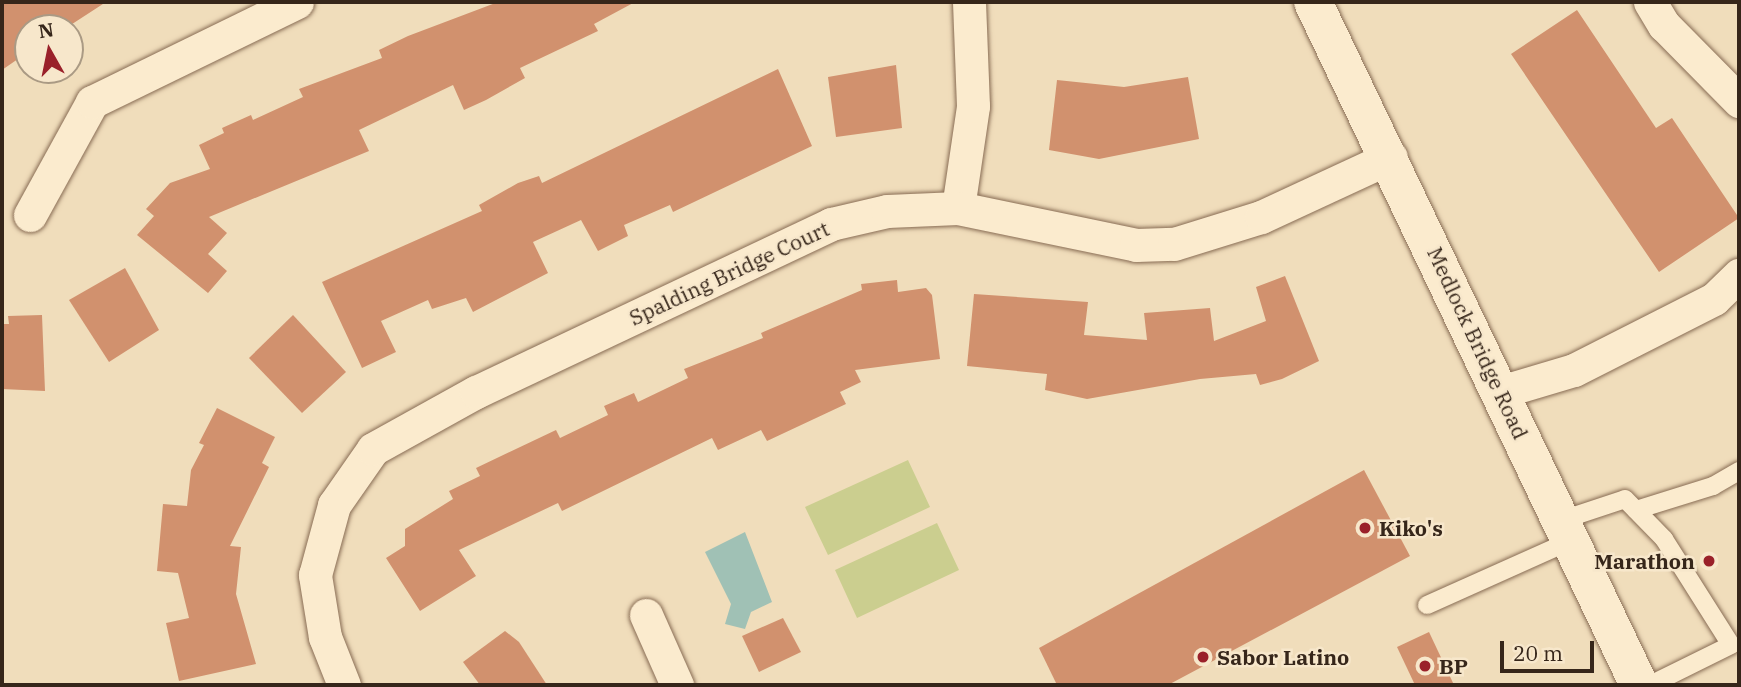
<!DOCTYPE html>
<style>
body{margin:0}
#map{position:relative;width:1741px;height:687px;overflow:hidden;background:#f0ddbb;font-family:"IBM Plex Serif",serif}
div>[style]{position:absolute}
.green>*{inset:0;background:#cbce8f}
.water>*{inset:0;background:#a0c1b5}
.building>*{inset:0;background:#d1916e}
.roads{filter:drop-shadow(0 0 2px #886c54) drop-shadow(0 0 2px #886c54)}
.lane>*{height:18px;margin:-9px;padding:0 9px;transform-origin:9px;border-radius:9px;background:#fbebce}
.street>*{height:33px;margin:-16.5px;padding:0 16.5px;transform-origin:16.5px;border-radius:16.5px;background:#fbebce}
.secondary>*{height:38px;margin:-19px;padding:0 19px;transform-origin:19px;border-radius:19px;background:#fbebce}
.dots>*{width:19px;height:19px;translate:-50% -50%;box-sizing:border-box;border:4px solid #f7e7cb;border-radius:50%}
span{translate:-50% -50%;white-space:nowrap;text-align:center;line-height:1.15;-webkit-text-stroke:5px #f7e7cb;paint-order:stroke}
.street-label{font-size:21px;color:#36261a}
.poi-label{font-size:21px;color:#36261a;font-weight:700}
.left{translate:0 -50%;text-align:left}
.right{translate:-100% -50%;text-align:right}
.frame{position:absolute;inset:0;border:4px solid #36261a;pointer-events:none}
.north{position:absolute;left:14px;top:14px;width:70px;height:70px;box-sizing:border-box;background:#f7e7cb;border:2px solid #aa9a84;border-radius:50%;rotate:351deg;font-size:19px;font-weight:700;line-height:28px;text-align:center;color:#36261a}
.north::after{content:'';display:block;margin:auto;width:24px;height:32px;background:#9a212a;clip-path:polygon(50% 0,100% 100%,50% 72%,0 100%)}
.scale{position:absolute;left:1500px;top:641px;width:94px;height:32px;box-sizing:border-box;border:4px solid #36261a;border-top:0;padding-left:9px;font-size:21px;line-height:24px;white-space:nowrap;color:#36261a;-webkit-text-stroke:5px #f7e7cb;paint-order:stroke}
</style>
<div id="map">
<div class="green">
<div style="clip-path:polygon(908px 460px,930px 507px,828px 555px,805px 507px)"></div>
<div style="clip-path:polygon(937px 523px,959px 570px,857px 618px,835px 570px)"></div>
</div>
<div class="water">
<div style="clip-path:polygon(745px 532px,772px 602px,751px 612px,745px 629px,725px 624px,731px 604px,705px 552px)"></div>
</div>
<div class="building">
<div style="clip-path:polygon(2px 2px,106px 2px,66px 28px,28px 28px,28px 52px,2px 70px)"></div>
<div style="clip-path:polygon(498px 2px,635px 2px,594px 24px,598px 31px,520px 68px,525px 78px,486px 100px,464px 110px,453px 85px,359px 130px,369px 151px,209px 217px,227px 233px,208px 254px,227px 271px,208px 293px,137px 235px,154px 216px,146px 209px,170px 183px,210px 169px,199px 145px,224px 133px,222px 128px,251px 115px,253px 120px,303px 97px,299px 89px,382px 58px,379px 50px,408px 36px)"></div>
<div style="clip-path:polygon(1577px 10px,1656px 128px,1672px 118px,1739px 218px,1659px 272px,1511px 54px)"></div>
<div style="clip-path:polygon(896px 65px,902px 128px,836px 137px,828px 77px)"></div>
<div style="clip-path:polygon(778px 69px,812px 146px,673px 212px,670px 205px,624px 225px,628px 236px,598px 251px,581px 220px,533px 242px,548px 273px,473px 312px,466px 298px,432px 309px,428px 300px,381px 321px,396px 352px,362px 368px,322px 282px,482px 211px,479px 205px,518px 183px,539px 176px,542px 183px)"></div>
<div style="clip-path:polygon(1188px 77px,1199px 139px,1099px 159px,1049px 150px,1057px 80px,1124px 87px)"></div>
<div style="clip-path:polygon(125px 268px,159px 330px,109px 362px,69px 300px)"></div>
<div style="clip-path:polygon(1285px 276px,1319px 361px,1282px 379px,1260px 385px,1256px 374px,1200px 379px,1087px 399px,1045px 390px,1047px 374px,967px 366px,974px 294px,1088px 302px,1084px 335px,1147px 340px,1144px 313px,1210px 308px,1214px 341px,1266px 321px,1256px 287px)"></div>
<div style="clip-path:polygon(897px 280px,898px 292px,926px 288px,932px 295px,940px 359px,855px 370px,861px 382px,840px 392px,846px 404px,767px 441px,761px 430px,718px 450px,712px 438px,562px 511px,558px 503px,459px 550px,476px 576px,420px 611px,386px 558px,405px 546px,405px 529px,453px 499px,449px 491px,480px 476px,476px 468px,556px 430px,560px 438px,608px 415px,604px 406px,634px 393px,638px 402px,688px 378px,684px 369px,763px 338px,761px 333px,862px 290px,861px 284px)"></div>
<div style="clip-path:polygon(42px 315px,45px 391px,2px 389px,2px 324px,9px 324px,8px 316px)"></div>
<div style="clip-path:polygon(293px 315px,346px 372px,302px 413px,249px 358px)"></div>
<div style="clip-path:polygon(217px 408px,275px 437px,262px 463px,269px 467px,230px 546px,241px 547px,236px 594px,256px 664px,179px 681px,166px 623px,189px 618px,178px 573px,157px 571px,163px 504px,187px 506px,191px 470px,204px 445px,199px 443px)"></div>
<div style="clip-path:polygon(1364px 470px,1410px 556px,1168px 685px,1057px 685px,1039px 648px)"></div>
<div style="clip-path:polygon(783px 618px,801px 652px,759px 672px,742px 636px)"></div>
<div style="clip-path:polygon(505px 631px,519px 642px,547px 685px,480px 685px,463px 662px)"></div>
<div style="clip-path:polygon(1429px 632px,1454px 685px,1415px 685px,1397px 647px)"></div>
</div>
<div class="roads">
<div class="lane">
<div style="left:1636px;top:510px;width:81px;rotate:-17.3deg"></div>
<div style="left:1713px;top:486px;width:30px;rotate:-30deg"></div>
<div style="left:1562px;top:520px;width:66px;rotate:-18.4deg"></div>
<div style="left:1625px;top:499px;width:56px;rotate:45.7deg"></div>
<div style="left:1664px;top:539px;width:125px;rotate:57.7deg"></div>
<div style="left:1731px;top:645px;width:90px;rotate:153.7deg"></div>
<div style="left:1427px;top:605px;width:159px;rotate:-24.1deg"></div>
</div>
<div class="street">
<div style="left:1650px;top:2px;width:27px;rotate:59deg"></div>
<div style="left:1664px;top:25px;width:107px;rotate:45.4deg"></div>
<div style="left:958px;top:208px;width:103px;rotate:-81.6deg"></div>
<div style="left:973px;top:106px;width:104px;rotate:-92.2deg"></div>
<div style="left:30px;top:215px;width:129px;rotate:-61.2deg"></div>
<div style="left:92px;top:102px;width:228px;rotate:-26deg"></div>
<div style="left:1500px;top:392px;width:77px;rotate:-16.6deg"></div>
<div style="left:1574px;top:370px;width:157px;rotate:-26.9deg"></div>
<div style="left:1714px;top:299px;width:35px;rotate:-44deg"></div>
<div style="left:646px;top:615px;width:77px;rotate:66.1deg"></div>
<div style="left:344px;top:685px;width:52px;rotate:-111.6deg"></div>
<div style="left:325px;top:637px;width:63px;rotate:-99.2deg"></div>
<div style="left:315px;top:575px;width:73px;rotate:-74.8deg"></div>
<div style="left:334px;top:505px;width:68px;rotate:-55.1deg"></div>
<div style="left:373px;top:449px;width:118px;rotate:-29deg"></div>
<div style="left:476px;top:392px;width:393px;rotate:-25.3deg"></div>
<div style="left:831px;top:224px;width:57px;rotate:-13.1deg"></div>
<div style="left:887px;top:211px;width:71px;rotate:-2.4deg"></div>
<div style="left:958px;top:208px;width:182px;rotate:11.7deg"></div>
<div style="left:1136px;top:245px;width:38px;rotate:-2deg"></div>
<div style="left:1174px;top:244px;width:91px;rotate:-17.2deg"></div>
<div style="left:1261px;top:217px;width:143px;rotate:-24.8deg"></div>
</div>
<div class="secondary">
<div style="left:1313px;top:2px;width:757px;rotate:64.48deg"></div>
</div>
</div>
<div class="dots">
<div style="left:1365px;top:528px;background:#9a212a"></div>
<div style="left:1709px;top:561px;background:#9a212a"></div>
<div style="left:1203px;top:657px;background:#9a212a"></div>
<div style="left:1425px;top:666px;background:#9a212a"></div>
</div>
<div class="street-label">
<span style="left:729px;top:273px;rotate:-25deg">Spalding Bridge Court</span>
<span style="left:1478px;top:343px;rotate:65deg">Medlock Bridge Road</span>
</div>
<div class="poi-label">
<span class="left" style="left:1379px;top:528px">Kiko's</span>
<span class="right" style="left:1695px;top:561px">Marathon</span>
<span class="left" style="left:1217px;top:657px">Sabor Latino</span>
<span class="left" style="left:1439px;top:666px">BP</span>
</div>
<div class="frame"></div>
<div class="north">N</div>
<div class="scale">20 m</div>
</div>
